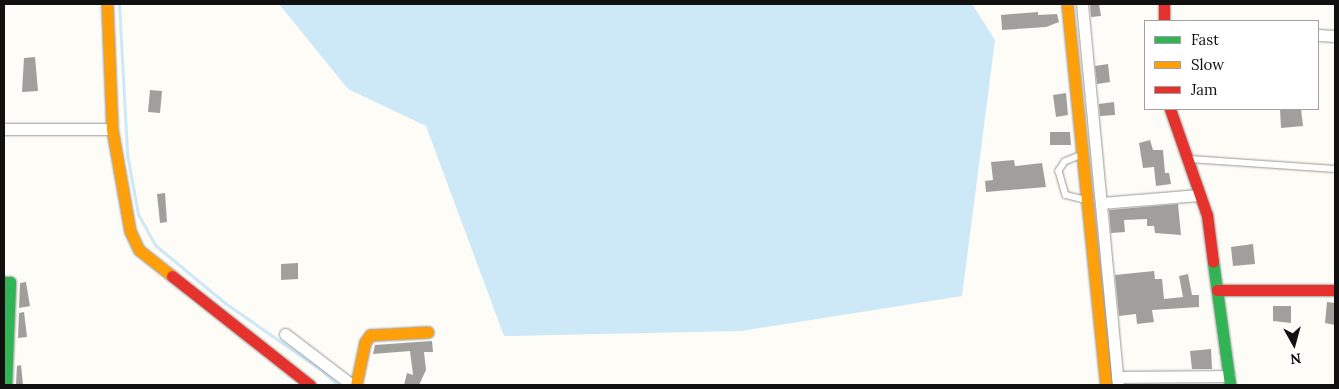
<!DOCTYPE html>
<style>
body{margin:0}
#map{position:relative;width:1339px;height:389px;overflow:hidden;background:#fdfcf7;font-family:Lora,serif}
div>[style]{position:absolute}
.water>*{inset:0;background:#cde8f7}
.stream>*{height:3px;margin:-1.5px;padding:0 1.5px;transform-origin:1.5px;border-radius:1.5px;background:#cde8f7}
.building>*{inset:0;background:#a19f9c}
.roads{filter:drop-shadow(0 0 1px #979795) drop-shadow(0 0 1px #979795)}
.lane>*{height:5.5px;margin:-2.75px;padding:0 2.75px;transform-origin:2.75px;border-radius:2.75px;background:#fffffe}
.street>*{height:11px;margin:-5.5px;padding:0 5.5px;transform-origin:5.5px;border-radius:5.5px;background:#fffffe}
.fast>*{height:11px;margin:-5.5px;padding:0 5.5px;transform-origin:5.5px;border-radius:5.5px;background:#30b455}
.slow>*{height:11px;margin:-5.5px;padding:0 5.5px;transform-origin:5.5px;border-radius:5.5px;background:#ff9f0a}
.jam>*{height:11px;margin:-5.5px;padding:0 5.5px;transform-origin:5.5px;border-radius:5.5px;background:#e5322d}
span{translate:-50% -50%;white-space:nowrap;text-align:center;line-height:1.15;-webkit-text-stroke:5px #fff;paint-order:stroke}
.frame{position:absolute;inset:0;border:5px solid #111;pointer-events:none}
.legend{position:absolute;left:1144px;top:20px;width:175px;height:90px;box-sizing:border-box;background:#fff;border:1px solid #a0a0a0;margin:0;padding:6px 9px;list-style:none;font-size:15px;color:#111}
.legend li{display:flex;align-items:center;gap:10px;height:25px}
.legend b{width:25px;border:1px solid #a0a0a0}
.north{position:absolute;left:1269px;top:319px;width:50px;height:50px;-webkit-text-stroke:4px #fff;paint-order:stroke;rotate:173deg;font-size:14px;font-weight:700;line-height:20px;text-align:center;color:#111}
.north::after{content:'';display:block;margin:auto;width:18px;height:22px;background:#111;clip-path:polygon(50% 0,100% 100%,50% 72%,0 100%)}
</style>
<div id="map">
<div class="water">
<div style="clip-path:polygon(279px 4px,972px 4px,995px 40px,962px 296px,741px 331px,504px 336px,426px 126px,348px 89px)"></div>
</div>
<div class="stream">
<div style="left:119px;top:4px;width:150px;rotate:86.9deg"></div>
<div style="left:127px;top:154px;width:61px;rotate:79.6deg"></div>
<div style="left:138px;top:214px;width:35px;rotate:61deg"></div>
<div style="left:155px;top:245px;width:91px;rotate:39.6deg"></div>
<div style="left:225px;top:303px;width:116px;rotate:34.8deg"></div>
<div style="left:320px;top:369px;width:24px;rotate:42deg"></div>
</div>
<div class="building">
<div style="clip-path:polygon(1090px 4px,1099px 4px,1101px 16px,1091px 17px)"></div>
<div style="clip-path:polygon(1038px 12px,1038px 15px,1057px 14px,1059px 22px,1046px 27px,1002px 30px,1001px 15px)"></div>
<div style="clip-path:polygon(35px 57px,38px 91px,22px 92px,24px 58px)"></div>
<div style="clip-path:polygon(1108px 64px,1110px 82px,1097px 84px,1095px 66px)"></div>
<div style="clip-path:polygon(150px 90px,162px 91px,160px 113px,148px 112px)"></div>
<div style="clip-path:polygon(1066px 93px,1068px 115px,1056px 117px,1053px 95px)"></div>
<div style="clip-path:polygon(1114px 102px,1115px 115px,1100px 116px,1099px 104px)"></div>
<div style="clip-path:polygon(1280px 109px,1301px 109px,1303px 126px,1281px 128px)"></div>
<div style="clip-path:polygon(1050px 132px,1070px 132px,1071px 145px,1050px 145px)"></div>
<div style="clip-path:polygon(1150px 140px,1153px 150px,1163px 150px,1165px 173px,1169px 173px,1171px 184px,1156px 186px,1154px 167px,1143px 168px,1139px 143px)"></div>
<div style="clip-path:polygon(1014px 160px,1015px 166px,1042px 163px,1046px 187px,986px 192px,985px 181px,993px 180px,991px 162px)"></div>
<div style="clip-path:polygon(165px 193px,167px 222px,160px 223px,157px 194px)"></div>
<div style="clip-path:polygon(1178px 204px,1181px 235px,1155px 233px,1154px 226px,1147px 226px,1147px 219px,1124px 220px,1125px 232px,1111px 233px,1109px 210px)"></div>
<div style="clip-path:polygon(1253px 244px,1255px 264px,1233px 266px,1231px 247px)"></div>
<div style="clip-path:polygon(298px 263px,298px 279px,281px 280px,281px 264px)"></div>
<div style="clip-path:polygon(1154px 271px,1155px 279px,1162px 279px,1164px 299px,1183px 297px,1179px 276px,1188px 274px,1192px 295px,1199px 295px,1199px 307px,1152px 310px,1154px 322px,1137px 324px,1136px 314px,1119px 316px,1115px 275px)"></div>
<div style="clip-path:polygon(26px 282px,30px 306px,19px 308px,20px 283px)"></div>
<div style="clip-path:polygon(1327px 302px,1335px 303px,1335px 325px,1325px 323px)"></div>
<div style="clip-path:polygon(1273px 306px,1291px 306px,1291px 323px,1273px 321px)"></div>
<div style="clip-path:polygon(24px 312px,27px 337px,18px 338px,19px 313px)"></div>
<div style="clip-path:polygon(432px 341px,433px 352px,424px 352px,426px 370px,419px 385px,404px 385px,407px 373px,413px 375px,410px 351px,373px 354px,375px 345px)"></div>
<div style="clip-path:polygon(1211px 349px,1212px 369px,1192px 369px,1190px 351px)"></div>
<div style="clip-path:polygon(21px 365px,23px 385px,16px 385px,17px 366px)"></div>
</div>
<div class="roads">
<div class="lane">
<div style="left:1082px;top:155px;width:18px;rotate:158deg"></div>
<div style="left:1065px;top:162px;width:11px;rotate:124deg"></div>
<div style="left:1059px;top:171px;width:25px;rotate:74deg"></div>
<div style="left:1066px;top:195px;width:21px;rotate:14deg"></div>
<div style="left:1190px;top:159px;width:145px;rotate:3.9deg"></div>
</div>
<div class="street">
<div style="left:1082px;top:4px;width:383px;rotate:84.6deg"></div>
<div style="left:1318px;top:35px;width:17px;rotate:3deg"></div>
<div style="left:4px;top:129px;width:108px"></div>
<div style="left:1101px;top:203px;width:98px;rotate:-4.7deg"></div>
<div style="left:285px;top:334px;width:84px;rotate:37.3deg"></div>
<div style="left:1117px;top:377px;width:112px;rotate:-0.5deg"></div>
</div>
<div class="fast">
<div style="left:1213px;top:262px;width:124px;rotate:82.1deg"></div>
<div style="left:4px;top:282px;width:6px"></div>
<div style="left:10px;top:282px;width:103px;rotate:92.2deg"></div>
</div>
<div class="slow">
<div style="left:107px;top:4px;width:125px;rotate:87.7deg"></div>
<div style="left:112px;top:129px;width:104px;rotate:80deg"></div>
<div style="left:130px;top:231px;width:21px;rotate:65deg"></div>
<div style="left:139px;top:250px;width:42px;rotate:38.2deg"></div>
<div style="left:1067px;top:4px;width:383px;rotate:84.2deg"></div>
<div style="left:356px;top:385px;width:44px;rotate:-78.2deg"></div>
<div style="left:365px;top:342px;width:9px;rotate:-54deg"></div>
<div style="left:370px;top:335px;width:58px;rotate:-3deg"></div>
</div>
<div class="jam">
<div style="left:1164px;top:4px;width:17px;rotate:90deg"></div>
<div style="left:1170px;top:109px;width:112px;rotate:70.8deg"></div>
<div style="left:1207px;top:215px;width:47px;rotate:82.7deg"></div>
<div style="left:172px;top:276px;width:176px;rotate:38.3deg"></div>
<div style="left:1217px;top:290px;width:118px"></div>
</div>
</div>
<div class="frame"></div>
<ul class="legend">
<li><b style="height:6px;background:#30b455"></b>Fast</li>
<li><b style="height:6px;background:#ff9f0a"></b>Slow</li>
<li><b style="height:6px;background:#e5322d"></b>Jam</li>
</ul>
<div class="north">N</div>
</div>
